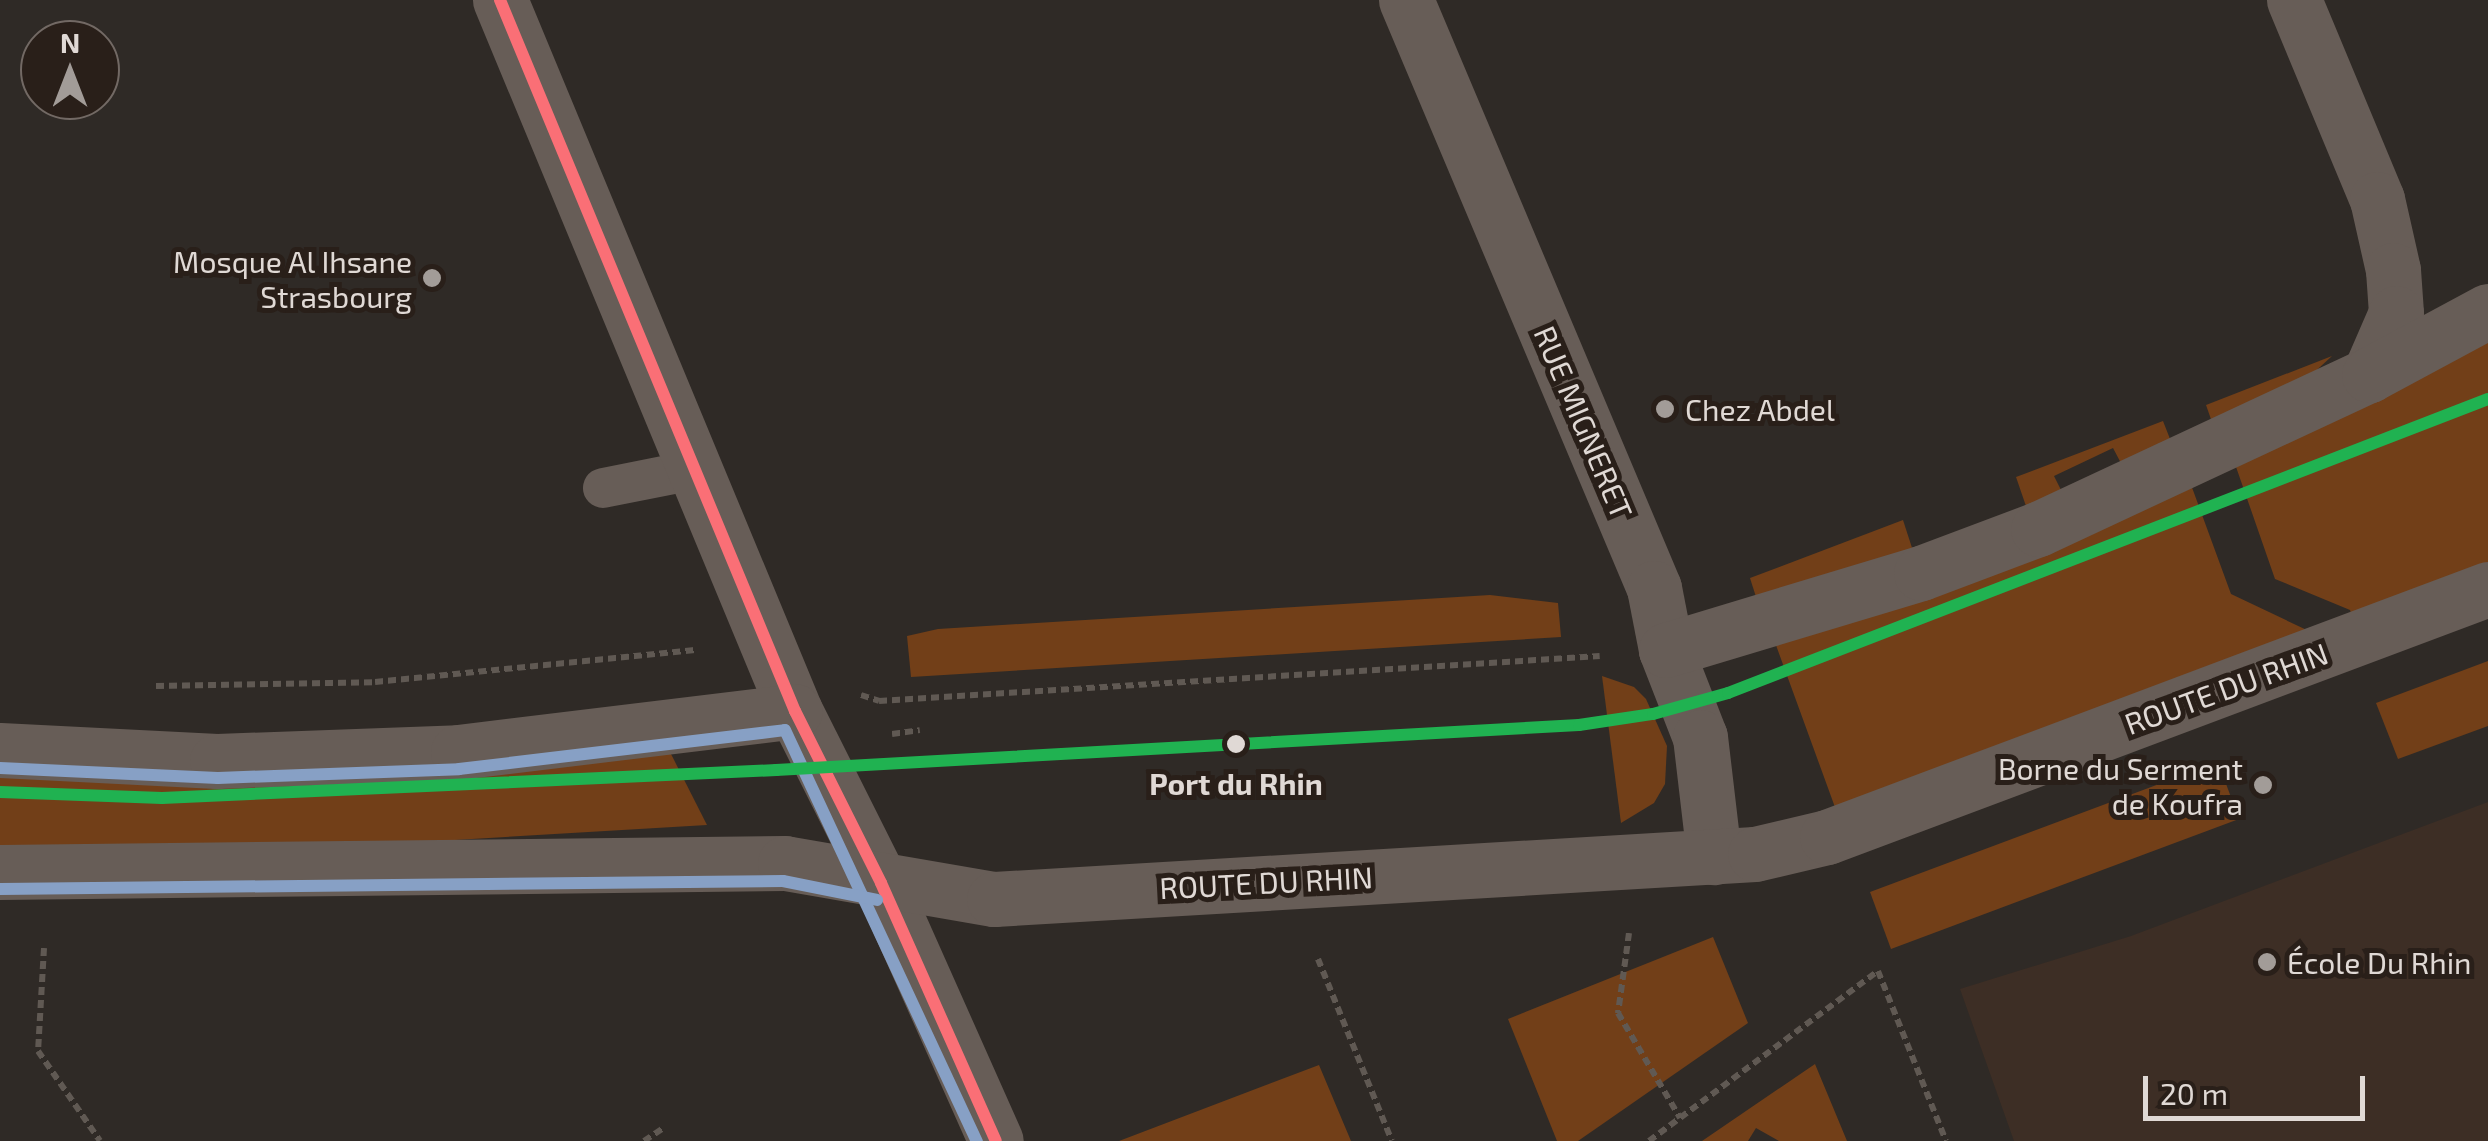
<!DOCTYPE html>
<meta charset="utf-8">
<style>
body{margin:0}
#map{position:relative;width:2488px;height:1141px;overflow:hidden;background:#2f2a26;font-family:"Exo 2",sans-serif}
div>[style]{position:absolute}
.built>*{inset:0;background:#3d2e25}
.green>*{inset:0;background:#723f18}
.path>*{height:6px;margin-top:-3px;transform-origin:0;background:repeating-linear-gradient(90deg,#605953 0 8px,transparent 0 13px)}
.lane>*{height:40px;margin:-20px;padding:0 20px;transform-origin:20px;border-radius:20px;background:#675d57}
.street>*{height:55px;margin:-27.5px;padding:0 27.5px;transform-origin:27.5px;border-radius:27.5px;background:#675d57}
.bus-1>*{height:12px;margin:-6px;padding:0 6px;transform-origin:6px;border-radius:6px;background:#fa6f76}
.bus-2>*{height:12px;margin:-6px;padding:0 6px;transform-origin:6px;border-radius:6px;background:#87a0c5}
.tram-1>*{height:12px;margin:-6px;padding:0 6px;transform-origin:6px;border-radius:6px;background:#20b251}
.dots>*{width:28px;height:28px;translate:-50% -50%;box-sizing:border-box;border:5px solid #291f19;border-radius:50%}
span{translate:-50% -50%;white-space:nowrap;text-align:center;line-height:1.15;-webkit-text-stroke:10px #291f19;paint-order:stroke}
.poi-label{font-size:30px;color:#e0d9d5}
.right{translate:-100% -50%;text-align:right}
.left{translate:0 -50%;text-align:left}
.street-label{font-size:30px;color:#e0d9d5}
.stop-label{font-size:30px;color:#e0d9d5;font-weight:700}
.north{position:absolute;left:20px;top:20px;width:100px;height:100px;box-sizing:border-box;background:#291f19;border:2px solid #726964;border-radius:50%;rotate:0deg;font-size:28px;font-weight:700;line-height:40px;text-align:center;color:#e0d9d5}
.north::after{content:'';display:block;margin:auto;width:35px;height:45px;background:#a29c98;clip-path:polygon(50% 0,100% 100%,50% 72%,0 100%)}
.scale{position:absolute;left:2143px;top:1076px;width:222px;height:45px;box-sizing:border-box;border:5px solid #e0d9d5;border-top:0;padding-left:12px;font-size:30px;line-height:35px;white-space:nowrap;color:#e0d9d5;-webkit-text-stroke:8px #291f19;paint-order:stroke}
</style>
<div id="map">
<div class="built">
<div style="clip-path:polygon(2488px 802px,2488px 1141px,2014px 1141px,1960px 989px,2131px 936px)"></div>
</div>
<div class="green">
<div style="clip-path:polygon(2488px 335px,2488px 568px,2353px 619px,2350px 610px,2275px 579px,2235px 464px)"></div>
<div style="clip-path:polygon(2332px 356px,2307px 379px,2213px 425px,2206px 405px)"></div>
<div style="clip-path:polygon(2163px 421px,2172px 444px,2123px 467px,2113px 448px,2054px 476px,2063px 494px,2028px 512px,2016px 477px)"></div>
<div style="clip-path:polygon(2190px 482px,2231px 594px,2311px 632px,1836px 810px,1773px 637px)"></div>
<div style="clip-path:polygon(1903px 520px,1914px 554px,1756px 597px,1750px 578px)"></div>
<div style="clip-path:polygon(1490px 595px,1558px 603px,1561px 637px,911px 677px,907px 636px,938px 629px)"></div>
<div style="clip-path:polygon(2488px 661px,2488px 726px,2398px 759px,2376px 703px)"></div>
<div style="clip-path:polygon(1602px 676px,1634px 687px,1646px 699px,1667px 746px,1665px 784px,1654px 803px,1621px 823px)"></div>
<div style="clip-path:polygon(670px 752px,707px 825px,303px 849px,0 847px,0 772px)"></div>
<div style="clip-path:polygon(2218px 762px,2239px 819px,1891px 949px,1870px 892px)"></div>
<div style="clip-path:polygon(1713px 937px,1748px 1023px,1578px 1141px,1557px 1141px,1508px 1019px)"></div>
<div style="clip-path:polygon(1815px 1064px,1847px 1141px,1779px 1141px,1756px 1128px,1748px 1141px,1702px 1141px)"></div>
<div style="clip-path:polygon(1319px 1065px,1351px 1141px,1118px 1141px,1119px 1141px)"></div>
</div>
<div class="path">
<div style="left:156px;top:686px;width:219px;rotate:-1deg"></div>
<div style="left:375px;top:682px;width:324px;rotate:-5.7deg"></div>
<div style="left:861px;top:695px;width:19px;rotate:18deg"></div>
<div style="left:879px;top:701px;width:722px;rotate:-3.57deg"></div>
<div style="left:892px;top:734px;width:28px;rotate:-8deg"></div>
<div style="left:1629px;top:933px;width:81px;rotate:97.8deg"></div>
<div style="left:1618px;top:1013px;width:122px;rotate:59.4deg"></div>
<div style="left:44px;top:948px;width:103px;rotate:93.3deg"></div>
<div style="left:38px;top:1051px;width:109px;rotate:55.4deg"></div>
<div style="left:1318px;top:959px;width:196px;rotate:67.9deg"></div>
<div style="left:644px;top:1141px;width:23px;rotate:-34deg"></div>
<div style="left:1649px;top:1141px;width:285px;rotate:-36.6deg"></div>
<div style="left:1878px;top:971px;width:183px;rotate:68.2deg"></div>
</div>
<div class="lane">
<div style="left:603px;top:488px;width:93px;rotate:-11.2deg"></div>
</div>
<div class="street">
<div style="left:500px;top:0;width:770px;rotate:67.47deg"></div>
<div style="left:795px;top:711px;width:192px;rotate:63.4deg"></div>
<div style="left:881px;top:883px;width:282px;rotate:66deg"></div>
<div style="left:1406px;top:0;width:638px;rotate:67.13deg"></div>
<div style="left:1654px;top:588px;width:63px;rotate:79deg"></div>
<div style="left:1666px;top:650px;width:93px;rotate:68.7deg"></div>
<div style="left:1700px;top:737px;width:121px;rotate:83.3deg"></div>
<div style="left:2294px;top:0;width:216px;rotate:67.4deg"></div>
<div style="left:2377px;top:199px;width:73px;rotate:77.3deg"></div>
<div style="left:2393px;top:270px;width:43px;rotate:86deg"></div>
<div style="left:2396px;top:313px;width:68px;rotate:113.5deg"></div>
<div style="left:1666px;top:650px;width:266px;rotate:-16.8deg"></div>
<div style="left:1921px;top:573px;width:125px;rotate:-20.6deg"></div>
<div style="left:2038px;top:529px;width:365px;rotate:-25deg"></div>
<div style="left:2369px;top:375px;width:135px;rotate:-28.3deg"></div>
<div style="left:0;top:750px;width:217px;rotate:2.9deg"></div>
<div style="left:217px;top:761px;width:241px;rotate:-2.1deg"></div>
<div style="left:458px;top:752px;width:339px;rotate:-6.9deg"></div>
<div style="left:0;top:872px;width:785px;rotate:-0.66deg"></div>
<div style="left:785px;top:863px;width:212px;rotate:9.8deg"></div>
<div style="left:994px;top:899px;width:762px;rotate:-3.38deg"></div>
<div style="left:1755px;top:854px;width:74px;rotate:-13.3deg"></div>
<div style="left:1827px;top:837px;width:706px;rotate:-20.57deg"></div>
</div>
<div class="bus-1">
<div style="left:500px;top:0;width:770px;rotate:67.47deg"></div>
<div style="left:795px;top:711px;width:192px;rotate:63.4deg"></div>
<div style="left:881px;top:883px;width:282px;rotate:66deg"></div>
</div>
<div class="bus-2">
<div style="left:0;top:768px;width:218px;rotate:2.6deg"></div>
<div style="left:218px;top:778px;width:241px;rotate:-2.1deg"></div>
<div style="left:459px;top:769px;width:328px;rotate:-6.8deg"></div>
<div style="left:785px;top:730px;width:454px;rotate:65deg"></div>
<div style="left:0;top:889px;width:783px;rotate:-0.59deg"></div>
<div style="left:783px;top:881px;width:96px;rotate:11.4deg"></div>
</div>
<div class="tram-1">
<div style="left:0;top:792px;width:162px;rotate:2.1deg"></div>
<div style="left:162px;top:798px;width:615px;rotate:-2.61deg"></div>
<div style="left:776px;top:770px;width:804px;rotate:-3.21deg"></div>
<div style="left:1579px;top:725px;width:75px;rotate:-8.5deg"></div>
<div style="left:1653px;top:714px;width:78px;rotate:-15.6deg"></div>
<div style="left:1728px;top:693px;width:815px;rotate:-21.15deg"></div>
</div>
<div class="dots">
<div style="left:432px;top:278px;background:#a29c98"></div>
<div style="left:1665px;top:409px;background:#a29c98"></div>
<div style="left:1236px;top:744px;background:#e0d9d5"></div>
<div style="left:2263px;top:785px;background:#a29c98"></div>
<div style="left:2267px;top:962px;background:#a29c98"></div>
</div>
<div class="poi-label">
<span class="right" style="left:412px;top:278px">Mosque Al Ihsane<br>Strasbourg</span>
<span class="left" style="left:1685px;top:409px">Chez Abdel</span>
<span class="right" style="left:2243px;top:785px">Borne du Serment<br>de Koufra</span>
<span class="left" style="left:2287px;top:962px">École Du Rhin</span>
</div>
<div class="street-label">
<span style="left:1584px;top:422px;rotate:67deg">RUE MIGNERET</span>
<span style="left:2226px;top:688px;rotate:-20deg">ROUTE DU RHIN</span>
<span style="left:1266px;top:882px;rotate:-3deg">ROUTE DU RHIN</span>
</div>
<div class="stop-label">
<span style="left:1236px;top:783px">Port du Rhin</span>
</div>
<div class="north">N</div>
<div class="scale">20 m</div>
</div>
